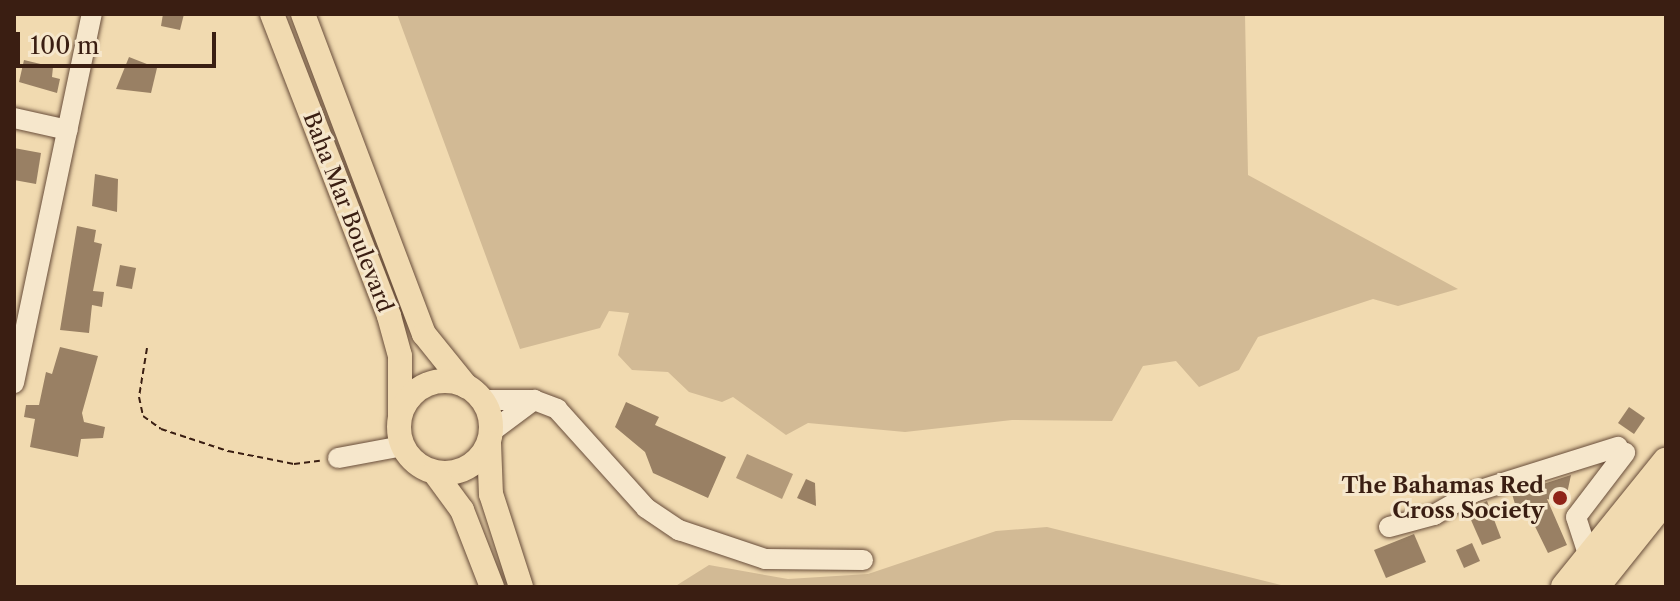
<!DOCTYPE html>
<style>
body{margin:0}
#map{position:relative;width:1680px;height:601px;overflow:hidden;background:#f1dab0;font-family:"Libre Caslon Text",serif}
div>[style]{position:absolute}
.green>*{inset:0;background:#d2ba95}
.water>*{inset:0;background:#b39a7a}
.building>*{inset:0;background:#998064}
.path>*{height:2px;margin-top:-1px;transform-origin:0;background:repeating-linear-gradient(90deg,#3a1e12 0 6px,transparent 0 10px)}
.roads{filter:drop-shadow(0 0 2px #684d3a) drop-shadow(0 0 2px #684d3a)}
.minor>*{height:20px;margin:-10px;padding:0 10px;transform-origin:10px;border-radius:10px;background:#f6e7cc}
.major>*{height:24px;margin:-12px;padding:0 12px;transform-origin:12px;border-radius:12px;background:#f1dab0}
.major>.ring{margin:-12px;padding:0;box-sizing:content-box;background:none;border:24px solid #f1dab0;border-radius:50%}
.highway>*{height:28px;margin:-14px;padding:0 14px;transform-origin:14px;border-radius:14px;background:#f1dab0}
.dots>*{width:22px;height:22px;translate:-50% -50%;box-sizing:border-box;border:4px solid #f6e7cc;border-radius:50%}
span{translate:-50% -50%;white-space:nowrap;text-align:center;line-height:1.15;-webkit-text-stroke:6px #f6e7cc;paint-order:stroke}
.street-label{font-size:22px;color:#3a1e12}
.poi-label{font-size:22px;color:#3a1e12;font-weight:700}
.right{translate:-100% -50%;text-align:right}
.frame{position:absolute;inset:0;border:16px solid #3a1e12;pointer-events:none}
.scale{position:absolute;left:16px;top:32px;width:200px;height:36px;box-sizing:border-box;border:4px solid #3a1e12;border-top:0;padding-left:10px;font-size:24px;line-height:28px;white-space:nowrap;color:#3a1e12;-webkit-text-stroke:6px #f6e7cc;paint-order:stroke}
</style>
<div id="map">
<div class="green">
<div style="clip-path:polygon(397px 14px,1245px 14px,1248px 175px,1458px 289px,1398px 306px,1373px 299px,1258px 337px,1239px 370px,1199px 387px,1176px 361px,1143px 366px,1112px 421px,1012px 420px,905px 432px,808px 423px,786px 435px,733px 397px,722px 402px,689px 392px,668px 372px,632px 370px,618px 355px,629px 313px,609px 311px,600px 328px,520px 349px)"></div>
<div style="clip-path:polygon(1047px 527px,1289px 587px,674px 587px,709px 565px,788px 579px,868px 574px,996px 531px)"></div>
</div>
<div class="water">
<div style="clip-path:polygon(747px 454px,793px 474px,782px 499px,736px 478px)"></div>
</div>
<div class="building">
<div style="clip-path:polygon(163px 14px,184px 14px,180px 30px,161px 26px)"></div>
<div style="clip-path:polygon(129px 57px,157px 68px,151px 93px,116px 89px)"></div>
<div style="clip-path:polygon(24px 60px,53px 67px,52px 77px,60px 79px,57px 93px,19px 82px)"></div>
<div style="clip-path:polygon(14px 148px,41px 153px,36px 184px,14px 180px)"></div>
<div style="clip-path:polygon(95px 174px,118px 179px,117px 212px,92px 206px)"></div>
<div style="clip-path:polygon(77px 226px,96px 230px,94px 242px,102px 244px,93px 291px,104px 292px,102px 307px,92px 305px,89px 333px,60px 330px)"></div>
<div style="clip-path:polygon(120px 265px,136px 268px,132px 289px,116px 286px)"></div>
<div style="clip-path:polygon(60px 347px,98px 356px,82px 413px,84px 422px,105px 427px,103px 438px,81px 439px,78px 457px,30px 447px,35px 419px,24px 417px,26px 405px,39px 405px,46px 372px,52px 374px)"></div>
<div style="clip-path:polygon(626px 402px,659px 417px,655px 425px,726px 457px,708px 498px,653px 473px,645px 452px,615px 427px)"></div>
<div style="clip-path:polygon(1629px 407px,1645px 418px,1634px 434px,1618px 423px)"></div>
<div style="clip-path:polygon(1571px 475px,1565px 503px,1547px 499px,1567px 545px,1548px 553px,1525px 506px,1515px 504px,1512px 494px)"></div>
<div style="clip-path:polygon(806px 479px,815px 483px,816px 506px,797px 498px)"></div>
<div style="clip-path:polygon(1487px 501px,1501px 538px,1482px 545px,1467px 511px)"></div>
<div style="clip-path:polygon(1414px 534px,1426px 562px,1386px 578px,1374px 550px)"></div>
<div style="clip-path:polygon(1472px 543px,1480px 561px,1464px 568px,1456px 550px)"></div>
</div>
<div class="path">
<div style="left:147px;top:348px;width:50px;rotate:99.3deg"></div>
<div style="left:139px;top:397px;width:19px;rotate:78deg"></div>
<div style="left:143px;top:416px;width:22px;rotate:36deg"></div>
<div style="left:161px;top:429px;width:71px;rotate:18.2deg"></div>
<div style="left:228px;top:451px;width:67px;rotate:11.1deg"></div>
<div style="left:294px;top:464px;width:26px;rotate:-7deg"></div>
</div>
<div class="roads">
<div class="minor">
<div style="left:14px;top:118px;width:55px;rotate:12.5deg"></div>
<div style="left:14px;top:383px;width:377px;rotate:-78.1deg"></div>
<div style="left:483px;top:400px;width:51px"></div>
<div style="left:534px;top:400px;width:25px;rotate:21deg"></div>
<div style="left:557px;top:409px;width:133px;rotate:48deg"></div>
<div style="left:646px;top:508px;width:40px;rotate:34deg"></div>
<div style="left:679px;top:530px;width:91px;rotate:18.6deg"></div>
<div style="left:765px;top:559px;width:98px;rotate:0.6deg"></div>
<div style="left:491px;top:432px;width:54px;rotate:-36.7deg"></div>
<div style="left:338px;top:458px;width:66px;rotate:-10.5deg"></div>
<div style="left:1389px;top:527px;width:47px;rotate:-14.9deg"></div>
<div style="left:1434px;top:515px;width:46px;rotate:-29.9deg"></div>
<div style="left:1474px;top:492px;width:151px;rotate:-17.4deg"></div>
<div style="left:1589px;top:557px;width:42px;rotate:-108deg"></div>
<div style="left:1576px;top:517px;width:81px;rotate:-52.6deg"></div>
</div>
<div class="major">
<div style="left:272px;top:14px;width:324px;rotate:68.8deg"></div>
<div style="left:389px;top:316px;width:41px;rotate:74.6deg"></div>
<div style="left:400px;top:356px;width:59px;rotate:90deg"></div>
<div style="left:303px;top:14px;width:342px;rotate:69.3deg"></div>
<div style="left:424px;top:334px;width:67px;rotate:51.1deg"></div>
<div class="ring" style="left:399px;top:381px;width:68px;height:68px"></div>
<div style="left:489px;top:443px;width:51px;rotate:87.8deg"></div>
<div style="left:491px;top:494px;width:98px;rotate:72.1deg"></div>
<div style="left:434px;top:472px;width:47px;rotate:53.6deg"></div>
<div style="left:462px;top:510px;width:83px;rotate:68.7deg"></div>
</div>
<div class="highway">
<div style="left:1565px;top:587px;width:161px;rotate:-51.1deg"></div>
<div style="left:1595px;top:587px;width:114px;rotate:-51.4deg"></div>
</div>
</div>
<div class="dots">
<div style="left:1560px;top:498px;background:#8f2418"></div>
</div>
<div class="street-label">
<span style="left:348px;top:212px;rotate:69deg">Baha Mar Boulevard</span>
</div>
<div class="poi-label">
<span class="right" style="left:1544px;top:498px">The Bahamas Red<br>Cross Society</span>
</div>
<div class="frame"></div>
<div class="scale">100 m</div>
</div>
